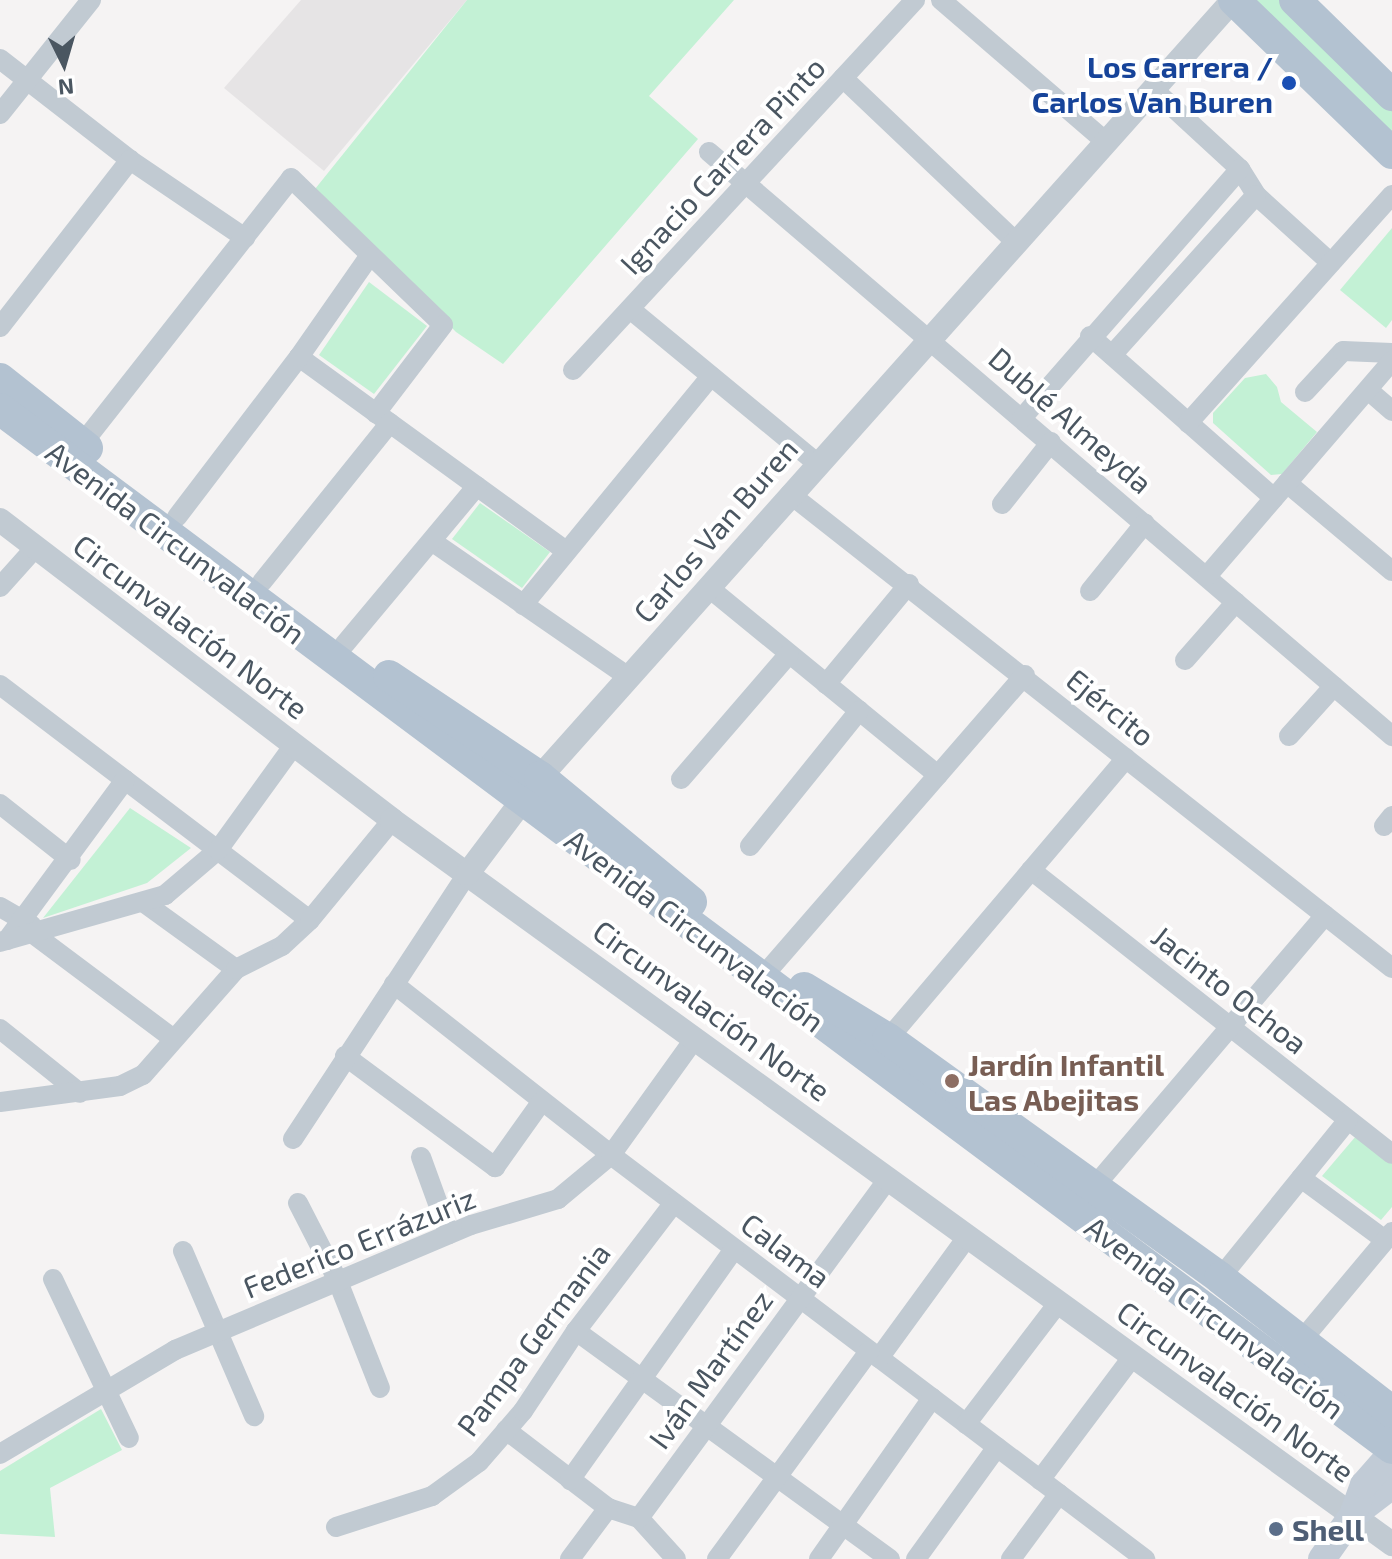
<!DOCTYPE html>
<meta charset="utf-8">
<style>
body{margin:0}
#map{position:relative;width:1392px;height:1559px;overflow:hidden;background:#f5f3f3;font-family:"Exo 2",sans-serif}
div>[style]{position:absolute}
.education>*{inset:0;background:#e6e4e5}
.green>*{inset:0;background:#c3f1d5}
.minor>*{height:20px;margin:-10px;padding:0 10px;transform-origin:10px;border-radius:10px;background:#c1cad2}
.tertiary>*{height:24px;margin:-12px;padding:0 12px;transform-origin:12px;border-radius:12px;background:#c1cad2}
.secondary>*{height:28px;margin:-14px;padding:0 14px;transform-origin:14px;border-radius:14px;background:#c1cbd6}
.primary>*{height:32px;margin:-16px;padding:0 16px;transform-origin:16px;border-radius:16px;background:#b3c2d1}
.dots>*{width:22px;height:22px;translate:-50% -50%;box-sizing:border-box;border:4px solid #fff;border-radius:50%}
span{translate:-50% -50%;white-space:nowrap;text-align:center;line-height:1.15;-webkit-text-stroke:8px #fff;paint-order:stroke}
.transit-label{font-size:30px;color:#164399;font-weight:700}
.right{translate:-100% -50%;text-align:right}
.street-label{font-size:30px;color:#4a5661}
.education-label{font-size:30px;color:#785e54;font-weight:700}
.left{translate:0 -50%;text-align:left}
.service-label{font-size:30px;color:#4e5e75;font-weight:700}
.north{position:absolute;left:24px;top:24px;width:80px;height:80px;-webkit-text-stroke:6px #fff;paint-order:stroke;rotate:175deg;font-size:22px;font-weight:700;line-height:32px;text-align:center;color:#4a5661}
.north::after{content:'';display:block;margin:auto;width:28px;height:36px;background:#4a5661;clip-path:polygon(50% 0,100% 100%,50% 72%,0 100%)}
</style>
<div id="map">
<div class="education">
<div style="clip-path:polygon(301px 0,467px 0,324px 171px,224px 88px)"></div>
</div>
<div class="green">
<div style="clip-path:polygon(467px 0,734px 0,649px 96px,698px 139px,503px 364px,456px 332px,315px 189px)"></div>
<div style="clip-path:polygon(1250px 0,1288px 0,1392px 102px,1392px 146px)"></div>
<div style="clip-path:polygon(1392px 228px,1392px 320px,1386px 328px,1340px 290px)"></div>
<div style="clip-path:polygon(369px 282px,427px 326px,374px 394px,319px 355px)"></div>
<div style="clip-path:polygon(1266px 374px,1277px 387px,1281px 402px,1317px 432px,1282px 474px,1271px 475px,1213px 423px,1213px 413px,1245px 378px)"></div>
<div style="clip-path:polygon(480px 503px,550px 552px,522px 588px,452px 539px)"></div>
<div style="clip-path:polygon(130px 808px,191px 848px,147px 883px,43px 918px)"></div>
<div style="clip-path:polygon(1356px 1136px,1392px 1163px,1392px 1207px,1381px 1220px,1322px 1176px)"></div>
<div style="clip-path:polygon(101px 1409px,122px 1450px,50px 1488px,55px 1537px,0 1534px,0 1471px)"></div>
</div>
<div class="minor">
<div style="left:941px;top:0;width:216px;rotate:40.7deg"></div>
<div style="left:0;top:59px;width:165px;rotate:37.8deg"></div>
<div style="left:130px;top:160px;width:139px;rotate:34.1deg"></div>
<div style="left:843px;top:78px;width:237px;rotate:43.5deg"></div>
<div style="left:1153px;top:89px;width:118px;rotate:42.6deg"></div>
<div style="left:1240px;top:169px;width:31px;rotate:58deg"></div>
<div style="left:1256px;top:195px;width:101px;rotate:42.2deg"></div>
<div style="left:0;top:114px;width:146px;rotate:-51.4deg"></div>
<div style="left:709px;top:152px;width:899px;rotate:40.53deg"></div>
<div style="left:630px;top:309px;width:242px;rotate:39.5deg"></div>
<div style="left:0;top:327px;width:212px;rotate:-52.1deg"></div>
<div style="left:1090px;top:336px;width:245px;rotate:41.4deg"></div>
<div style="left:1112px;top:355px;width:215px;rotate:-48deg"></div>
<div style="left:299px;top:357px;width:329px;rotate:36deg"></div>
<div style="left:573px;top:370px;width:504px;rotate:-47.25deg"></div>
<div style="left:1368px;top:390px;width:32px;rotate:41deg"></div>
<div style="left:1305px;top:392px;width:56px;rotate:-47.2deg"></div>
<div style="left:1343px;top:351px;width:49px;rotate:2.3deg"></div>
<div style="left:1022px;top:418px;width:331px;rotate:-48.8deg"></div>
<div style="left:1188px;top:423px;width:306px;rotate:-48.2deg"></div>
<div style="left:82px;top:444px;width:338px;rotate:-51.8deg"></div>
<div style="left:291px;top:178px;width:211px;rotate:44deg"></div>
<div style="left:443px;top:325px;width:111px;rotate:127.3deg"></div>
<div style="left:1287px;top:483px;width:137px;rotate:40deg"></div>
<div style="left:790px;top:494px;width:766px;rotate:38.22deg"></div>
<div style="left:1002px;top:504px;width:79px;rotate:-51.7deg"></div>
<div style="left:177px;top:517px;width:201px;rotate:-52.7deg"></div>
<div style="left:299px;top:357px;width:121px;rotate:-55.1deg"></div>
<div style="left:433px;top:542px;width:238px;rotate:34.6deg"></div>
<div style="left:1207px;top:576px;width:284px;rotate:-49.3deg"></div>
<div style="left:262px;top:582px;width:204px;rotate:-51.2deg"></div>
<div style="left:0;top:587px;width:52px;rotate:-48.1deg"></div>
<div style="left:708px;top:587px;width:297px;rotate:39.3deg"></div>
<div style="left:1090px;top:591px;width:87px;rotate:-51deg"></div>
<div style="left:523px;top:605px;width:296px;rotate:-50.6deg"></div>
<div style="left:344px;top:645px;width:207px;rotate:-50.1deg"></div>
<div style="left:1185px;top:660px;width:77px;rotate:-48.7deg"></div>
<div style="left:826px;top:684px;width:130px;rotate:-50.3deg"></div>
<div style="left:0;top:685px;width:389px;rotate:37.2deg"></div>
<div style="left:1289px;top:736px;width:67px;rotate:-48deg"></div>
<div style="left:681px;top:779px;width:165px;rotate:-49.2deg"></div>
<div style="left:0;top:804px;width:90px;rotate:38.3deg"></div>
<div style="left:1384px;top:826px;width:13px;rotate:-51deg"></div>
<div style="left:750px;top:846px;width:174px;rotate:-51.1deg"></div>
<div style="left:1031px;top:870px;width:459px;rotate:38.2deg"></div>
<div style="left:143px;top:902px;width:115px;rotate:35.8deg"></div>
<div style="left:0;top:907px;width:36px;rotate:30deg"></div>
<div style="left:32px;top:933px;width:174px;rotate:36.8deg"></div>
<div style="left:7px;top:940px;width:199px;rotate:-53.6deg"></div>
<div style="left:0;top:942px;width:172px;rotate:-15.9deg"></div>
<div style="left:165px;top:895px;width:70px;rotate:-40.3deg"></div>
<div style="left:218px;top:850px;width:130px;rotate:-54.1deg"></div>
<div style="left:771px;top:967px;width:387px;rotate:-49deg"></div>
<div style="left:394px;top:984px;width:276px;rotate:38.2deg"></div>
<div style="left:611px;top:1155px;width:670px;rotate:37.11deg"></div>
<div style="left:0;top:1029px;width:102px;rotate:38.7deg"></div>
<div style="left:888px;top:1039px;width:368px;rotate:-49.7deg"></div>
<div style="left:345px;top:1056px;width:187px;rotate:36.5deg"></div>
<div style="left:495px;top:1167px;width:81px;rotate:-54.5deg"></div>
<div style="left:0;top:1102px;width:121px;rotate:-7.6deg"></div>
<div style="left:120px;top:1086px;width:25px;rotate:-26deg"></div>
<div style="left:143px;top:1075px;width:141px;rotate:-48.7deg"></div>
<div style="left:236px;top:969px;width:51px;rotate:-26.6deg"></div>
<div style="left:282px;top:946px;width:38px;rotate:-43deg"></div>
<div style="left:310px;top:920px;width:129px;rotate:-50.6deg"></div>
<div style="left:293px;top:1139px;width:318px;rotate:-56.7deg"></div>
<div style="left:421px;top:1157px;width:82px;rotate:70deg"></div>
<div style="left:1301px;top:1178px;width:104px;rotate:36.4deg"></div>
<div style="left:1093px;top:1188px;width:358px;rotate:-49.6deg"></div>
<div style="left:298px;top:1203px;width:85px;rotate:62.8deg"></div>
<div style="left:337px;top:1279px;width:117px;rotate:68.5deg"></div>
<div style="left:183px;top:1251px;width:180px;rotate:66.7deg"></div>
<div style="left:1220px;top:1278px;width:203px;rotate:-51deg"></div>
<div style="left:53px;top:1279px;width:176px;rotate:64.5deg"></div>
<div style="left:576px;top:1331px;width:388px;rotate:36deg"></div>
<div style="left:1301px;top:1341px;width:142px;rotate:-50.1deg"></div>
<div style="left:879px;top:1358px;width:151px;rotate:-53.9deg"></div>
<div style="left:966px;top:1424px;width:153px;rotate:-52.7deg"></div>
<div style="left:506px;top:1430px;width:128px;rotate:37.4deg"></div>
<div style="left:608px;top:1508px;width:33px;rotate:18deg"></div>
<div style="left:639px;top:1518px;width:55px;rotate:47.9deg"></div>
<div style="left:0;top:1454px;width:204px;rotate:-30.7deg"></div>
<div style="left:175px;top:1350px;width:321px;rotate:-22.9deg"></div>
<div style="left:471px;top:1225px;width:91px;rotate:-16.6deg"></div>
<div style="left:558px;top:1199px;width:69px;rotate:-39.7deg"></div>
<div style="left:611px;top:1155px;width:144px;rotate:-54.3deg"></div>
<div style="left:570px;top:1480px;width:283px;rotate:-54.6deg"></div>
<div style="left:1040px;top:1480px;width:155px;rotate:-53.1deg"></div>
<div style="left:639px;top:1518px;width:422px;rotate:-53.7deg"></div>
<div style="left:336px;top:1527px;width:101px;rotate:-17.9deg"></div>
<div style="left:432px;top:1496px;width:58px;rotate:-35.9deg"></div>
<div style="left:479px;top:1462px;width:67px;rotate:-49.2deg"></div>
<div style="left:523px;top:1411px;width:96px;rotate:-56.5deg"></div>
<div style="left:576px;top:1331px;width:161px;rotate:-52.6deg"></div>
<div style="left:570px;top:1559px;width:64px;rotate:-53.3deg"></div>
<div style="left:717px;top:1559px;width:258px;rotate:-53.8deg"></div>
<div style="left:819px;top:1559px;width:197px;rotate:-54.9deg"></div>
<div style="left:916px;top:1559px;width:138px;rotate:-54.1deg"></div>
<div style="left:1011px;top:1559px;width:81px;rotate:-53.6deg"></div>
</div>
<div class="tertiary">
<div style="left:0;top:520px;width:494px;rotate:37.4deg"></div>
<div style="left:392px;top:820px;width:1235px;rotate:35.9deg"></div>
<div style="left:468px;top:873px;width:120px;rotate:-53.1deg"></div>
<div style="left:540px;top:777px;width:1041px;rotate:-48.27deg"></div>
</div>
<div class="secondary">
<div style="left:1353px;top:1515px;width:49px;rotate:-37.6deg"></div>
<div style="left:1322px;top:1559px;width:54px;rotate:-54.8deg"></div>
<div style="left:1353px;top:1515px;width:32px;rotate:-70deg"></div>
<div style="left:1364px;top:1485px;width:43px;rotate:-48.8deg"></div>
</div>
<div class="primary">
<div style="left:1234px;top:0;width:220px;rotate:44.1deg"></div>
<div style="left:1295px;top:0;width:136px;rotate:44.4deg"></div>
<div style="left:0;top:379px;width:111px;rotate:38.4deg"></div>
<div style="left:0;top:409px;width:1737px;rotate:36.74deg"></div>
<div style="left:389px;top:676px;width:182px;rotate:33.8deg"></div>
<div style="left:540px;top:777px;width:196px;rotate:39.6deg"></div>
<div style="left:804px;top:988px;width:98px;rotate:31.3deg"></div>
<div style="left:888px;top:1039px;width:409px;rotate:35.7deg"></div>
<div style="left:1220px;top:1278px;width:218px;rotate:37.9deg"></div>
</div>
<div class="dots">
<div style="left:1289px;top:83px;background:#1a4fb4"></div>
<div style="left:952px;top:1081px;background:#8d6e63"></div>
<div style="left:1276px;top:1529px;background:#5c6f8a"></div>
</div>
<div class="transit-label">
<span class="right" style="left:1273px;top:83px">Los Carrera /<br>Carlos Van Buren</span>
</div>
<div class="street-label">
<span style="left:722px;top:165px;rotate:-47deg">Ignacio Carrera Pinto</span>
<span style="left:1071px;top:420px;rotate:41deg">Dublé Almeyda</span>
<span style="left:715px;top:530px;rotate:-49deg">Carlos Van Buren</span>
<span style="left:176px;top:542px;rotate:37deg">Avenida Circunvalación</span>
<span style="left:191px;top:626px;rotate:37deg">Circunvalación Norte</span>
<span style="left:1111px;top:707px;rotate:39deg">Ejército</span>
<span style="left:695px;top:930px;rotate:37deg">Avenida Circunvalación</span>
<span style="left:1230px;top:989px;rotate:38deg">Jacinto Ochoa</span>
<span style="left:712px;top:1010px;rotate:36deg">Circunvalación Norte</span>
<span style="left:359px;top:1242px;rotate:-22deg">Federico Errázuriz</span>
<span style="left:786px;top:1250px;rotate:37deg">Calama</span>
<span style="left:1215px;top:1317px;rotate:37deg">Avenida Circunvalación</span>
<span style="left:533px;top:1339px;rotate:-53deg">Pampa Germania</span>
<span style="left:710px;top:1369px;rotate:-54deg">Iván Martínez</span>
<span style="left:1236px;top:1391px;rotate:36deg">Circunvalación Norte</span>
</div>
<div class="education-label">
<span class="left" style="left:968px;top:1081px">Jardín Infantil<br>Las Abejitas</span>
</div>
<div class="service-label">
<span class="left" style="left:1292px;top:1529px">Shell</span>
</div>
<div class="north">N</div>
</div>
